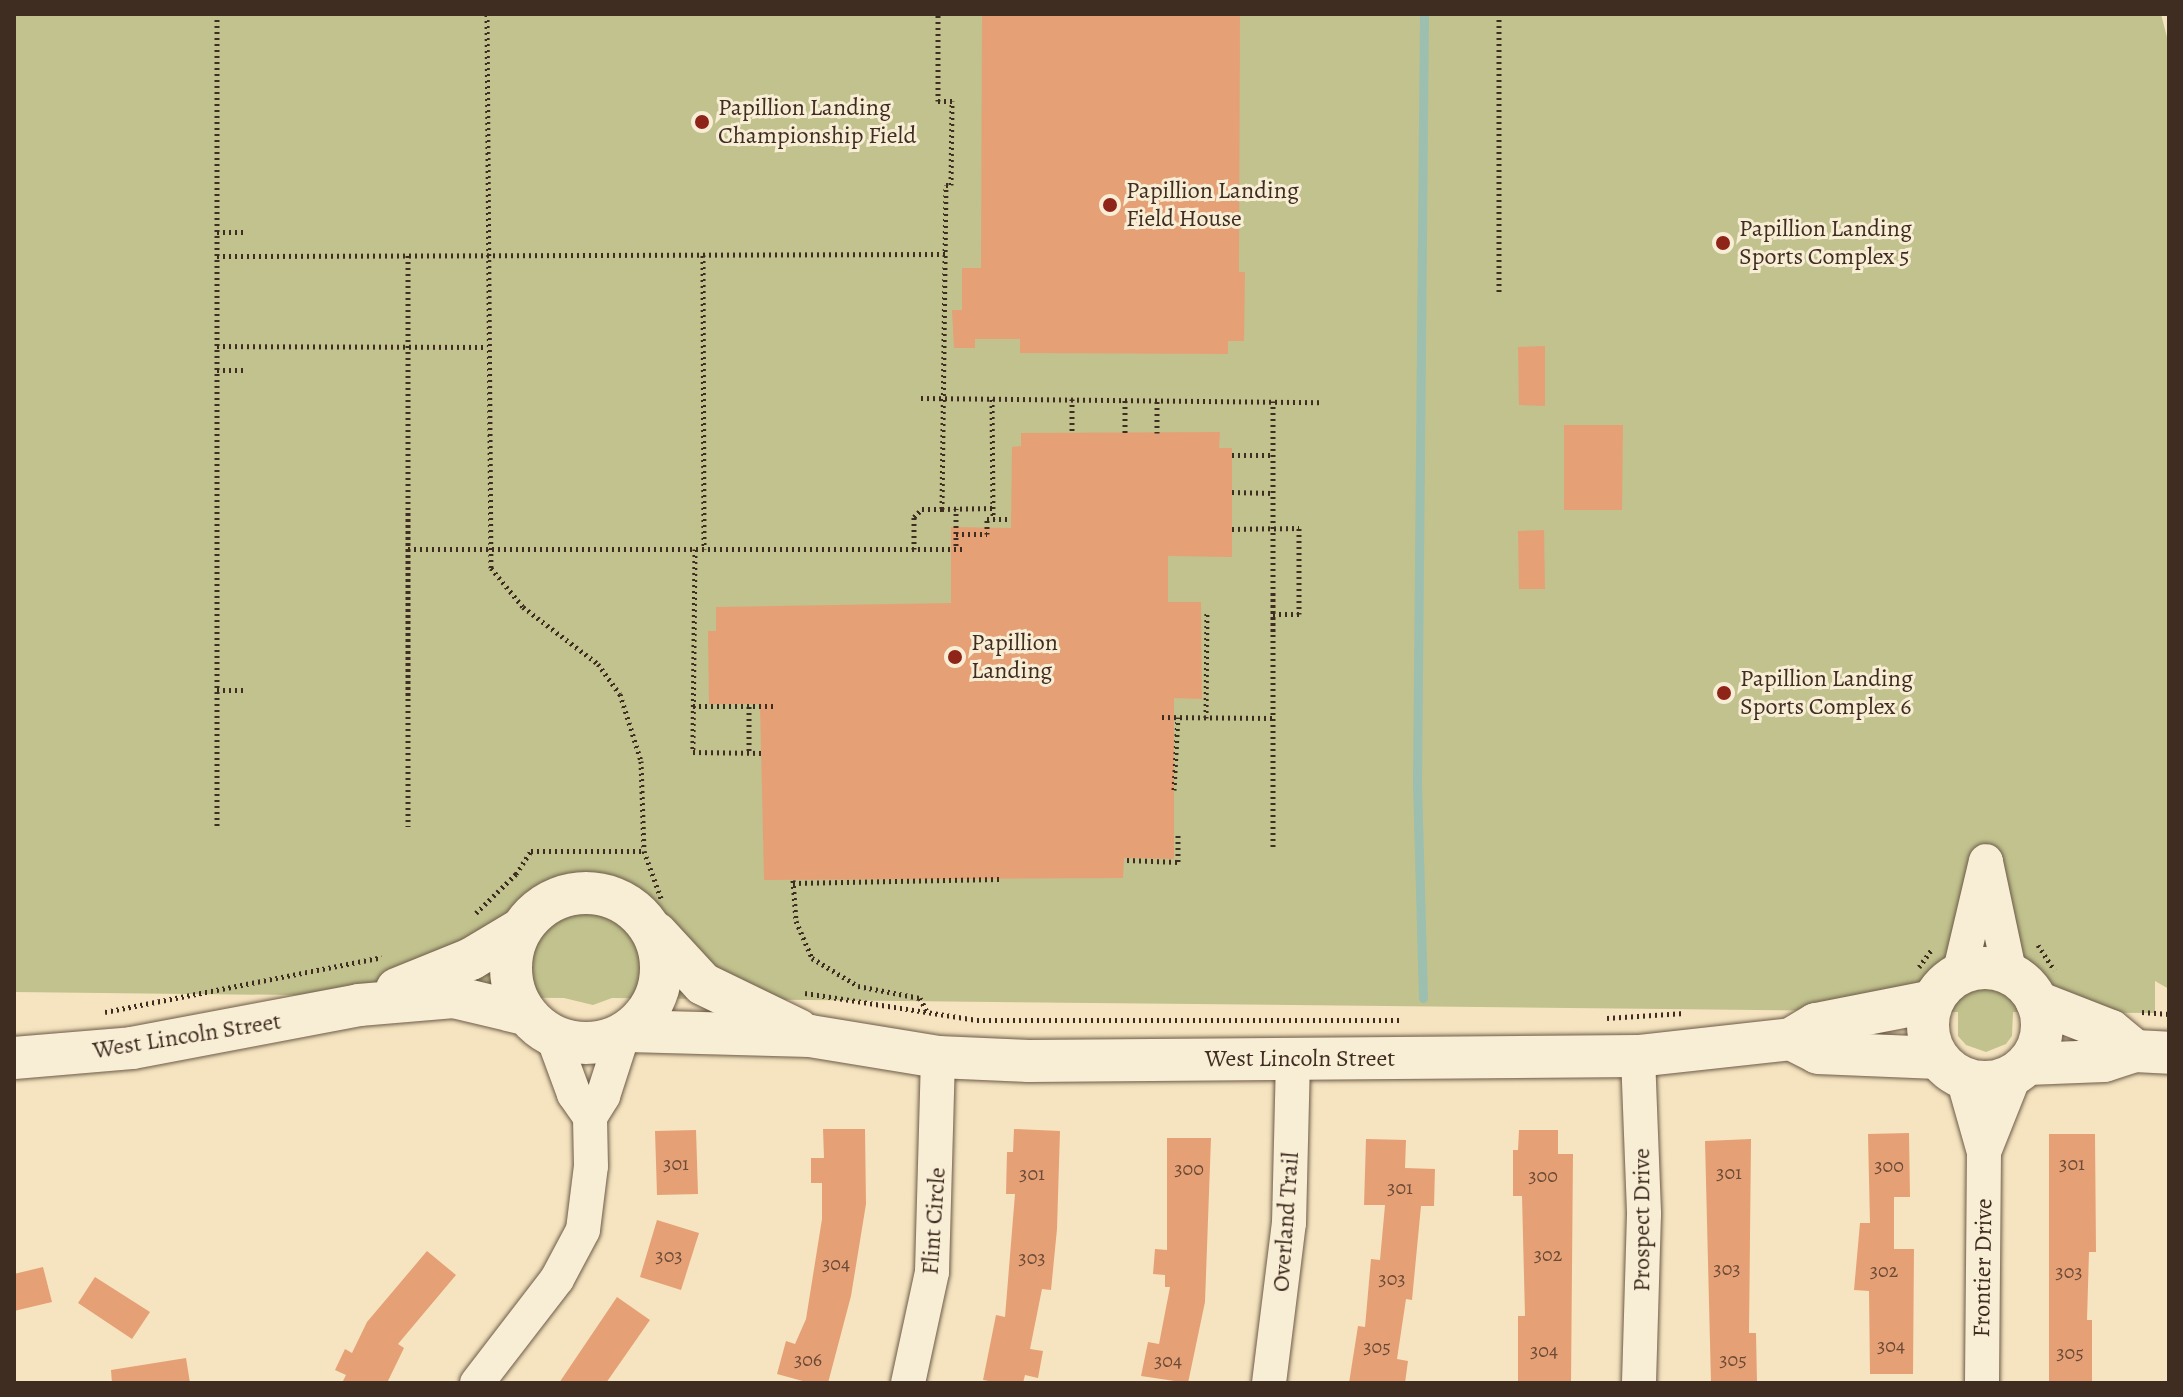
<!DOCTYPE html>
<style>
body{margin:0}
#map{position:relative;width:2183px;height:1397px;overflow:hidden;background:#f5e4bf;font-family:Alegreya,serif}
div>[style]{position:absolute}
.green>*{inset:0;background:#c1c28e}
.stream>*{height:9px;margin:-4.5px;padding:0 4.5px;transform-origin:4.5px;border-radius:4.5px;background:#9cbfb0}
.building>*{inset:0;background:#e6a076}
.path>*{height:5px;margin-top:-2.5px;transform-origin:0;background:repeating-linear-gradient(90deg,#402d21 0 2px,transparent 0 6px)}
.roads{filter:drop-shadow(0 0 2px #6d5b48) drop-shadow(0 0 2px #6d5b48)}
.minor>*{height:34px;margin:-17px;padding:0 17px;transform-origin:17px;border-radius:17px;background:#f8edd5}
.tertiary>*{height:42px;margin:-21px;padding:0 21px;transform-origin:21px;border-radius:21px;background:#f8edd5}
.tertiary>.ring{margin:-21px;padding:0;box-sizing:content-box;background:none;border:42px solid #f8edd5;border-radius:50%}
.dots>*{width:22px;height:22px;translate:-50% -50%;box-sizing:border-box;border:4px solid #f8edd5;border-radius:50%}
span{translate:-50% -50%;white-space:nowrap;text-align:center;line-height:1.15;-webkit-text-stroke:6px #f8edd5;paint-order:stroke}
.number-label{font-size:20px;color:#6a4a36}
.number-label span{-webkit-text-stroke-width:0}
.poi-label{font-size:24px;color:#402d21}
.left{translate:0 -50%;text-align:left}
.street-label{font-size:24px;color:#402d21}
.frame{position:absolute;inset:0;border:16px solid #402d21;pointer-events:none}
</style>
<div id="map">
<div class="green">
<div style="clip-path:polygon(14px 14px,2161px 14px,2169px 45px,2169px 989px,2155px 981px,2155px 1013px,2013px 1012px,2012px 1036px,2006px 1044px,1986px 1052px,1966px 1045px,1958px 1036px,1958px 1012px,612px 998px,593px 1005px,564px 998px,14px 992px)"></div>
</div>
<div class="stream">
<div style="left:1423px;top:998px;width:213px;rotate:-91.6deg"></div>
<div style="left:1417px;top:785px;width:771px;rotate:-89.48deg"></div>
</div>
<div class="building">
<div style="clip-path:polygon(982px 14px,1240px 14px,1239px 272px,1245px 272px,1244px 341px,1228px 341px,1228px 354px,1020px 353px,1020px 339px,975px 339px,975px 348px,954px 348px,952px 310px,962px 310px,962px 268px,981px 268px)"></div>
<div style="clip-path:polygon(1545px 346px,1545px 406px,1519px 405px,1518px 347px)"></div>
<div style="clip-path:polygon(1564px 425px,1623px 425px,1622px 510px,1564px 510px)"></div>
<div style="clip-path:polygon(1220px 432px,1219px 448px,1232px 448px,1232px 557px,1168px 556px,1168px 602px,1201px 602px,1202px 699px,1174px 698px,1174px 859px,1124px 858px,1123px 878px,764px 880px,760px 704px,709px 704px,708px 631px,716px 631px,716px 607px,951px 603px,951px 527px,1011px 528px,1012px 447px,1021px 446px,1021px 433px)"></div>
<div style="clip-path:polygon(1544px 530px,1545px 589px,1519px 589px,1518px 531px)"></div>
<div style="clip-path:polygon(823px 1129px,865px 1129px,866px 1204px,851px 1296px,828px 1383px,810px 1383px,777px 1374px,786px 1341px,795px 1344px,806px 1319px,822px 1219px,822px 1183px,811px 1183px,811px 1158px,824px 1158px)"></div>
<div style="clip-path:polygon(1014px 1129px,1060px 1131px,1057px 1229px,1051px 1290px,1042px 1289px,1030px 1349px,1043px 1351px,1038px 1378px,1025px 1375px,1023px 1383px,1000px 1383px,983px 1380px,996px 1315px,1005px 1317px,1015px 1194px,1006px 1194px,1007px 1152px,1013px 1152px)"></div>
<div style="clip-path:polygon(696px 1130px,698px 1194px,657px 1195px,655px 1131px)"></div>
<div style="clip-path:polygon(1519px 1130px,1558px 1130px,1558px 1154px,1573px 1154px,1571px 1383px,1518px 1383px,1518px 1316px,1525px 1316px,1522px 1196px,1513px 1196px,1513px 1150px,1518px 1150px)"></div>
<div style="clip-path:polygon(1909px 1133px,1910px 1197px,1894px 1197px,1894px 1249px,1914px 1249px,1913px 1374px,1870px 1374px,1869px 1291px,1854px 1290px,1860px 1223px,1870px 1223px,1868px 1134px)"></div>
<div style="clip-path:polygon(2049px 1134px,2095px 1134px,2096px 1252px,2089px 1252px,2087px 1320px,2092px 1320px,2092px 1383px,2049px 1383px)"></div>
<div style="clip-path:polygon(1167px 1138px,1211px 1138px,1205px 1302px,1188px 1383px,1141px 1376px,1148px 1342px,1159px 1344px,1170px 1287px,1165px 1287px,1165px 1275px,1153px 1274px,1155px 1249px,1167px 1250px)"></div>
<div style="clip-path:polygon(1366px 1139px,1406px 1140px,1405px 1168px,1435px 1169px,1434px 1206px,1421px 1206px,1412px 1300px,1406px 1299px,1397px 1359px,1408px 1361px,1405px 1383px,1349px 1383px,1358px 1326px,1365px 1327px,1371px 1259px,1380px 1260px,1385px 1205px,1364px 1205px)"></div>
<div style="clip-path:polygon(1751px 1139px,1749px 1333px,1756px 1333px,1757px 1383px,1711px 1383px,1705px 1141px)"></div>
<div style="clip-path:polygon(657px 1220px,699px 1233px,681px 1290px,640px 1277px)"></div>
<div style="clip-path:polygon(427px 1251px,456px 1275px,398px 1344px,404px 1348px,387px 1383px,342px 1383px,346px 1375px,335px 1370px,345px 1349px,352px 1353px,367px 1322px)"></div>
<div style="clip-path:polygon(43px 1267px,52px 1302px,14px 1311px,14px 1274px)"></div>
<div style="clip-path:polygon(95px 1277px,150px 1312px,132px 1339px,78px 1303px)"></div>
<div style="clip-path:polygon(617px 1297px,650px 1320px,606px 1383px,559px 1383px)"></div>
<div style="clip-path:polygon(186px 1358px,190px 1383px,112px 1383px,111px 1370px)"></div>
</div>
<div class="path">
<div style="left:217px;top:14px;width:812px;rotate:90deg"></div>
<div style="left:487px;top:14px;width:554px;rotate:89.59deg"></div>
<div style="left:491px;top:568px;width:50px;rotate:50.6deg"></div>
<div style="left:523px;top:607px;width:94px;rotate:37.2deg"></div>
<div style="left:598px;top:664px;width:37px;rotate:54deg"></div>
<div style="left:620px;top:694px;width:70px;rotate:72.6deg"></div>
<div style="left:641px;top:761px;width:90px;rotate:88.1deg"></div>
<div style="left:1499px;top:14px;width:280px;rotate:90deg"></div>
<div style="left:217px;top:232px;width:29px"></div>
<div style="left:703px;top:255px;width:294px;rotate:89.8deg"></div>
<div style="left:217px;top:256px;width:728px;rotate:-0.16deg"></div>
<div style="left:217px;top:346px;width:270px;rotate:0.2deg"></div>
<div style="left:217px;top:370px;width:30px"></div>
<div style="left:921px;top:398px;width:402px;rotate:0.6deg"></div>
<div style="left:992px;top:399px;width:120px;rotate:89.5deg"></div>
<div style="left:1072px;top:399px;width:34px;rotate:90deg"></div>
<div style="left:1125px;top:400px;width:33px;rotate:90deg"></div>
<div style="left:1273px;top:401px;width:448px;rotate:90deg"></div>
<div style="left:1157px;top:433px;width:33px;rotate:-90deg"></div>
<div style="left:1232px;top:455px;width:41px"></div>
<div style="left:1232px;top:492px;width:41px;rotate:1.4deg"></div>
<div style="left:956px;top:508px;width:41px;rotate:90deg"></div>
<div style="left:942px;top:509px;width:51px;rotate:-1.1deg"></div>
<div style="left:1232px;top:529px;width:67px;rotate:-0.9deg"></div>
<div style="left:1299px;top:528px;width:86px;rotate:90deg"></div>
<div style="left:1299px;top:614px;width:26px;rotate:180deg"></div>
<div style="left:956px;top:534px;width:31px"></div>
<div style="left:987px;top:534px;width:15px;rotate:-90deg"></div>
<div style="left:987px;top:519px;width:24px"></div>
<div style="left:408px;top:549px;width:554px"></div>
<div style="left:695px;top:549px;width:203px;rotate:90.6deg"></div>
<div style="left:693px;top:752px;width:70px;rotate:0.8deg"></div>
<div style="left:914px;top:549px;width:32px;rotate:-90deg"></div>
<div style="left:914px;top:517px;width:11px;rotate:-45deg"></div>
<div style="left:922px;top:509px;width:20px"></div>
<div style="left:942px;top:509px;width:324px;rotate:-89.3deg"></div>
<div style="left:946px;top:185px;width:5px"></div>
<div style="left:951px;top:185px;width:84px;rotate:-89.3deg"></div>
<div style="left:952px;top:101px;width:14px;rotate:180deg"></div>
<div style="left:938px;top:101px;width:87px;rotate:-90deg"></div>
<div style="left:217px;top:690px;width:29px"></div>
<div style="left:693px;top:706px;width:81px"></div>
<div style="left:749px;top:706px;width:47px;rotate:90deg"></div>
<div style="left:1162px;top:717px;width:111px;rotate:0.5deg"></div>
<div style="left:1206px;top:718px;width:106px;rotate:-89.5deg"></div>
<div style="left:1174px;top:790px;width:73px;rotate:-86.9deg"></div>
<div style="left:408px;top:827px;width:572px;rotate:-90deg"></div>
<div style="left:1127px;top:860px;width:51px;rotate:2.2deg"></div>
<div style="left:1178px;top:862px;width:28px;rotate:-90deg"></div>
<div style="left:793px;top:880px;width:41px;rotate:85.8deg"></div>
<div style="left:796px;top:921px;width:40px;rotate:66.6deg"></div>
<div style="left:812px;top:958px;width:54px;rotate:31.3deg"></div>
<div style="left:858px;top:986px;width:63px;rotate:11deg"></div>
<div style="left:920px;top:998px;width:16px;rotate:63deg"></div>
<div style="left:793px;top:883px;width:206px;rotate:-1.1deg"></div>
<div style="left:476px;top:913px;width:56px;rotate:-44.3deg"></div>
<div style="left:516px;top:874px;width:27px;rotate:-57deg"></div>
<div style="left:531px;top:851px;width:113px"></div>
<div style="left:644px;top:851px;width:53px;rotate:70.2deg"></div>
<div style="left:2038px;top:945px;width:30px;rotate:57deg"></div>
<div style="left:1919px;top:967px;width:22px;rotate:-54deg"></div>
<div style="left:805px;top:993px;width:174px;rotate:8.9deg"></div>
<div style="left:977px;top:1020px;width:424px"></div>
<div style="left:105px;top:1012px;width:282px;rotate:-11.2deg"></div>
<div style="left:2142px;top:1012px;width:27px;rotate:4deg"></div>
<div style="left:1607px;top:1018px;width:78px;rotate:-3.7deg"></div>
</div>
<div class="roads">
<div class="minor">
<div style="left:1986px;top:862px;width:116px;rotate:78deg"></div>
<div style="left:1959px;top:975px;width:117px;rotate:-76.7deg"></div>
<div style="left:553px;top:1037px;width:61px;rotate:69.8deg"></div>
<div style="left:574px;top:1094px;width:28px;rotate:55deg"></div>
<div style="left:1638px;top:1056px;width:158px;rotate:87.8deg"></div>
<div style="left:1644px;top:1214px;width:169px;rotate:91.7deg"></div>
<div style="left:1963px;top:1078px;width:77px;rotate:74.2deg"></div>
<div style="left:1984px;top:1152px;width:231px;rotate:90.5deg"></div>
<div style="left:1984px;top:1152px;width:84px;rotate:-68.3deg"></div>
<div style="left:477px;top:1383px;width:131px;rotate:-52.4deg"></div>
<div style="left:557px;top:1279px;width:55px;rotate:-62deg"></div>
<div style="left:583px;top:1230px;width:64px;rotate:-82.9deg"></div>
<div style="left:591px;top:1166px;width:49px;rotate:-91.2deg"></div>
<div style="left:590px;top:1117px;width:25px;rotate:-58deg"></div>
<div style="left:603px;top:1096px;width:65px;rotate:-72.1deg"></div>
<div style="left:908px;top:1383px;width:114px;rotate:-77.8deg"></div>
<div style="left:932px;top:1272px;width:215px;rotate:-88.4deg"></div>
<div style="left:1269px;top:1383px;width:161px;rotate:-82.9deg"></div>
<div style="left:1289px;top:1223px;width:163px;rotate:-88.6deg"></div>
</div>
<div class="tertiary">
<div class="ring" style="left:511px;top:893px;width:108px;height:108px"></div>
<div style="left:656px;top:933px;width:69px;rotate:47.3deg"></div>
<div style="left:703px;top:984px;width:106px;rotate:25.8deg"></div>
<div class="ring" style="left:1928px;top:968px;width:72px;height:72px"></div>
<div style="left:397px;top:989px;width:80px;rotate:-22.1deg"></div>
<div style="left:471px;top:959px;width:58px;rotate:-31deg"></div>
<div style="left:2037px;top:1002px;width:79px;rotate:21.4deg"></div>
<div style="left:2111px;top:1031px;width:31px;rotate:40deg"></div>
<div style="left:628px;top:1031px;width:182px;rotate:1.6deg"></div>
<div style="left:810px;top:1036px;width:130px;rotate:9.3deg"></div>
<div style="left:938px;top:1057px;width:91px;rotate:2.5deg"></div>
<div style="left:1029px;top:1061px;width:609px;rotate:-0.47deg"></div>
<div style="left:1638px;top:1056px;width:154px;rotate:-6.3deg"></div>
<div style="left:1791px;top:1039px;width:29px;rotate:-31deg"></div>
<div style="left:1816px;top:1024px;width:119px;rotate:-11.1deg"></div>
<div style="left:1791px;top:1039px;width:30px;rotate:27deg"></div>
<div style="left:1818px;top:1053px;width:120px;rotate:2.4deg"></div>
<div style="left:14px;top:1058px;width:118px;rotate:-4.8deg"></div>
<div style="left:132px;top:1048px;width:231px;rotate:-10.7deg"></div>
<div style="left:359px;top:1005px;width:95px;rotate:-4.8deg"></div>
<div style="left:454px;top:997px;width:73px;rotate:13.5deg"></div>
<div style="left:2027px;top:1064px;width:77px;rotate:-2.2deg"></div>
<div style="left:2104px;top:1061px;width:33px;rotate:-18deg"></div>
<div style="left:2135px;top:1051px;width:34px;rotate:3deg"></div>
</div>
</div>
<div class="dots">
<div style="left:702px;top:122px;background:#8f2418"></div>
<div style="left:1110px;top:205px;background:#8f2418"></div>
<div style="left:1723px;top:243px;background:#8f2418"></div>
<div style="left:955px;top:657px;background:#8f2418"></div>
<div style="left:1724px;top:693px;background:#8f2418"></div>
</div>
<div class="number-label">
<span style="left:676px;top:1163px">301</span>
<span style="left:2072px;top:1163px">301</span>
<span style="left:1889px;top:1165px">300</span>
<span style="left:1189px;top:1168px">300</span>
<span style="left:1729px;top:1172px">301</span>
<span style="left:1032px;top:1173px">301</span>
<span style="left:1543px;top:1175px">300</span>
<span style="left:1400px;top:1187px">301</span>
<span style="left:1548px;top:1254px">302</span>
<span style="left:669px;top:1255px">303</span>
<span style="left:1032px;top:1257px">303</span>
<span style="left:836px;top:1263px">304</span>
<span style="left:1727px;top:1268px">303</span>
<span style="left:1884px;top:1270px">302</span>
<span style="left:2069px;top:1271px">303</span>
<span style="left:1392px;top:1278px">303</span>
<span style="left:1891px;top:1345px">304</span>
<span style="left:1377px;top:1346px">305</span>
<span style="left:1544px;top:1350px">304</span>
<span style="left:2070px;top:1352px">305</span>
<span style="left:808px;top:1359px">306</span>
<span style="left:1733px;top:1359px">305</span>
<span style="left:1168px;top:1360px">304</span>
</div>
<div class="poi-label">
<span class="left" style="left:718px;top:122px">Papillion Landing<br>Championship Field</span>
<span class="left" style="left:1126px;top:205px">Papillion Landing<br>Field House</span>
<span class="left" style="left:1739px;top:243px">Papillion Landing<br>Sports Complex 5</span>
<span class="left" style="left:971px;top:657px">Papillion<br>Landing</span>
<span class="left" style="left:1740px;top:693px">Papillion Landing<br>Sports Complex 6</span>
</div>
<div class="street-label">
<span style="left:187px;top:1036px;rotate:-9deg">West Lincoln Street</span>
<span style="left:1300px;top:1059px">West Lincoln Street</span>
<span style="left:1642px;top:1220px;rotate:-90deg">Prospect Drive</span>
<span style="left:934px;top:1221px;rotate:-86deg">Flint Circle</span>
<span style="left:1286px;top:1222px;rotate:-86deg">Overland Trail</span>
<span style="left:1983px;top:1268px;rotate:-89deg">Frontier Drive</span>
</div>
<div class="frame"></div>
</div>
